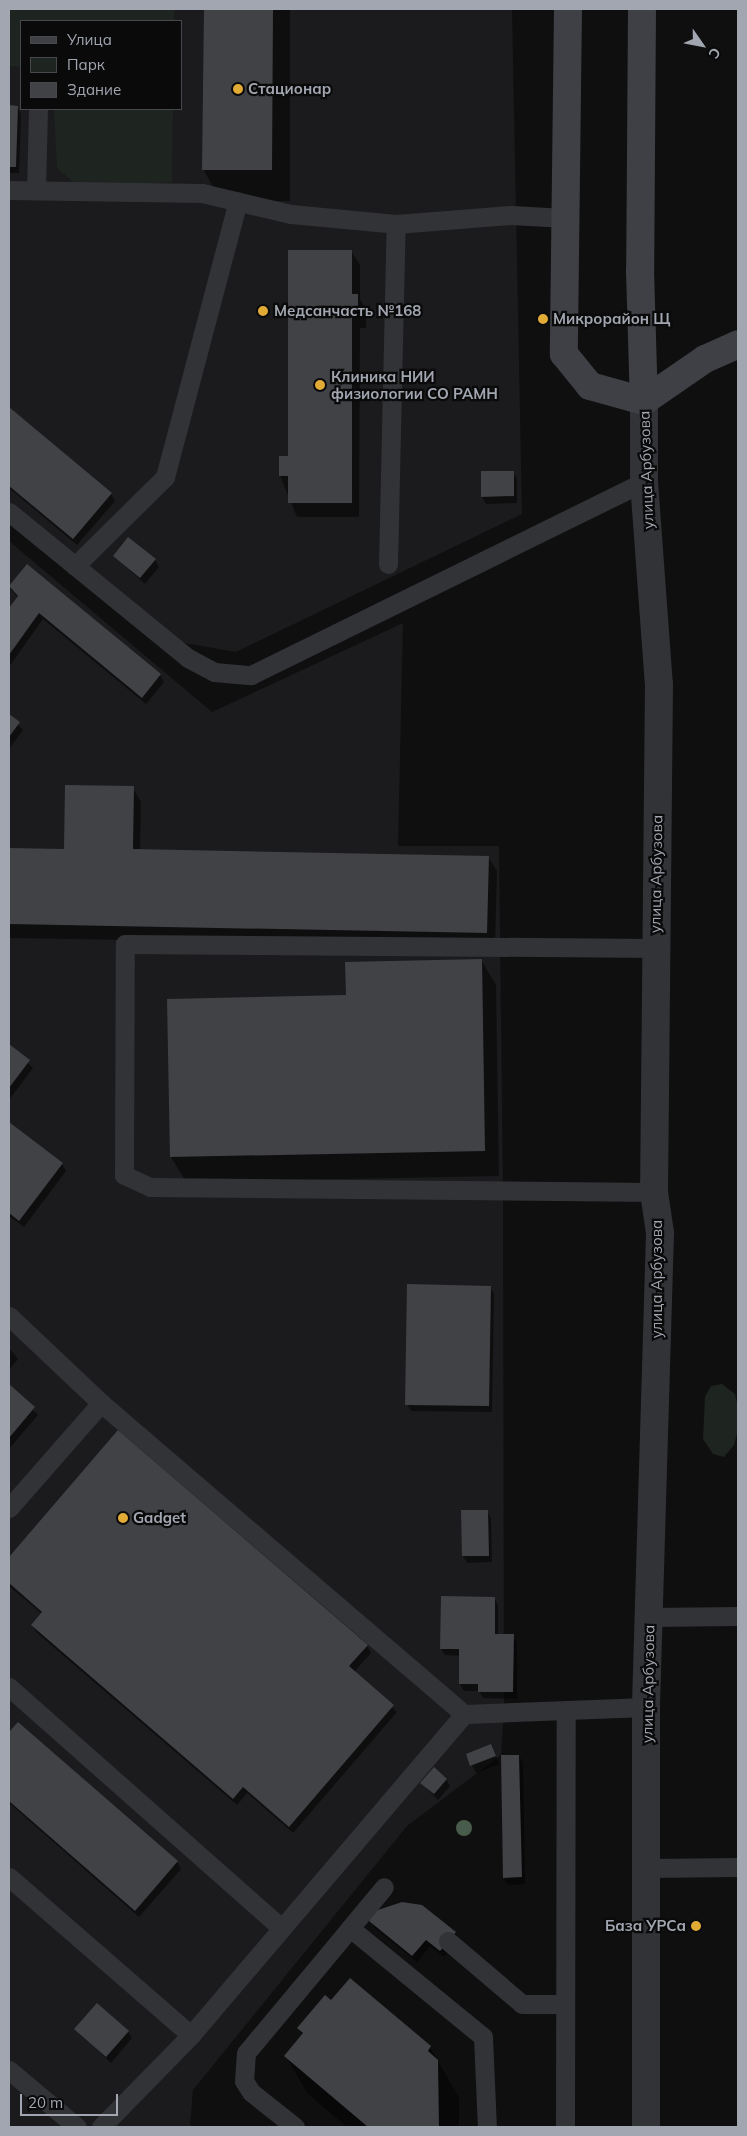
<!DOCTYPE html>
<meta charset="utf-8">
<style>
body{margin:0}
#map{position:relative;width:747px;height:2136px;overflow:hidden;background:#0f0f10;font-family:Mulish,sans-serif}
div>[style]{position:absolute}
.built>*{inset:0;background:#1b1b1d}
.green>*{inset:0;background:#1e241f}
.shadow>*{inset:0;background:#0007}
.building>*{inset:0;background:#404246}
.service>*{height:19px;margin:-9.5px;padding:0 9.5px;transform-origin:9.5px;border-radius:9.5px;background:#323337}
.tertiary>*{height:28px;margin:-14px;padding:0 14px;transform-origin:14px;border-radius:14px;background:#323337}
.secondary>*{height:28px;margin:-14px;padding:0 14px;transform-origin:14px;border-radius:14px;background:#3f4045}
.trees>*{width:16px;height:16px;margin:-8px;border-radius:50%;background:#495b4b}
.dots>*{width:14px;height:14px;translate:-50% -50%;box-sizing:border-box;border:2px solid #0a0a0b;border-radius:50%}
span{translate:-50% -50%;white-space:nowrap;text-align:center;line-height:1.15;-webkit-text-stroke:4.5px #0a0a0b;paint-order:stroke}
.poi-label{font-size:15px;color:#a1a6b0;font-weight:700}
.left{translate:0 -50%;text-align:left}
.right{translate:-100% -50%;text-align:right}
.street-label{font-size:15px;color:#a1a6b0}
.frame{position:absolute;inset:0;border:10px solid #a1a6b0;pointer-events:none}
.legend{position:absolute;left:20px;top:20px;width:162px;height:90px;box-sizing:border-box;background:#0a0a0b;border:1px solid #46484d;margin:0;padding:6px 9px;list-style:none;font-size:15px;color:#a1a6b0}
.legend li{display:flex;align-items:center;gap:10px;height:25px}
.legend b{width:25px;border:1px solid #46484d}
.north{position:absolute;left:677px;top:20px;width:50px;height:50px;-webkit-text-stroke:4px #0a0a0b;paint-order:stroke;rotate:123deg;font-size:14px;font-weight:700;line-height:20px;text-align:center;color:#a1a6b0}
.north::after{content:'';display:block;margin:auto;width:18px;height:22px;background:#a1a6b0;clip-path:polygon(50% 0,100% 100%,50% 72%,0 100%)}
.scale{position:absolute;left:20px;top:2094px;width:98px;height:22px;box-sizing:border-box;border:2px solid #a1a6b0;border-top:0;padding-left:6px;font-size:15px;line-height:18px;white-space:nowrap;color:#a1a6b0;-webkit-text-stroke:4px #0a0a0b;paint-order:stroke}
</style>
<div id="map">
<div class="built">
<div style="clip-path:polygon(evenodd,9px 9px,512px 9px,522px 514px,236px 652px,156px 638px,9px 516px,9px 9px,21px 21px,181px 21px,181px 109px,21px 109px,21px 21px)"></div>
<div style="clip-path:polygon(9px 541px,212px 712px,403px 623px,398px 846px,499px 846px,503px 1191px,504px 1713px,501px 1755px,407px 1826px,193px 2090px,190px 2125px,193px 2127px,9px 2127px)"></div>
</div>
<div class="green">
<div style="clip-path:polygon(9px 9px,174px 9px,174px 21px,21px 21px,21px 67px,9px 66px)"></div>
<div style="clip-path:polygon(54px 109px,173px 109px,172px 182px,79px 187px,57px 168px)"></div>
<div style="clip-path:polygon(722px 1384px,735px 1394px,738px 1407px,738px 1430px,734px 1445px,724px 1457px,713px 1454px,703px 1439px,705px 1397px,711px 1386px)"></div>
</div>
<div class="shadow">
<div style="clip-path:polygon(205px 9px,290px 9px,290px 201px,221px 201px,203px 169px)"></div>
<div style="clip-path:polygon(9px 107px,17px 107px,21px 114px,19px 173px,9px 173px)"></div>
<div style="clip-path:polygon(351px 251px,360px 265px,360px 299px,366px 309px,366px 328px,360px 328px,359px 517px,297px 517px,280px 476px,289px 457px)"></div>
<div style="clip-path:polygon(9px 409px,111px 494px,115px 501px,77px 545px,9px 488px)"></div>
<div style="clip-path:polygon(513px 472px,517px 479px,517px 503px,486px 504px,482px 497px)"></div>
<div style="clip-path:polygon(114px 556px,155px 560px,159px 567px,145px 584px)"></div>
<div style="clip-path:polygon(27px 565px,160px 675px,164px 682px,146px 704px,43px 619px,9px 667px,9px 610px,18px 598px,9px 587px)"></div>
<div style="clip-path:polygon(9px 716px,23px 730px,9px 749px)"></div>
<div style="clip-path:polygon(133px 788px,141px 802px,140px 851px,488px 857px,497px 871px,495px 946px,9px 938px,9px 849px,65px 850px)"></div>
<div style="clip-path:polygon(481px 960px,496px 985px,499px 1176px,186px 1182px,171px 1157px,347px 997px)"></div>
<div style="clip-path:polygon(9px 1046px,33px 1068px,9px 1100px)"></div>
<div style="clip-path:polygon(9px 1124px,62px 1164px,66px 1171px,24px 1227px,9px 1216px)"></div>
<div style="clip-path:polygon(490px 1287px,494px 1294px,492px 1412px,411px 1411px,407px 1404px)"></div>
<div style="clip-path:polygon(9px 1348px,18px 1359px,9px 1370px)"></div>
<div style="clip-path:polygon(9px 1386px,38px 1415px,9px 1449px)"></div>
<div style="clip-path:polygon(118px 1432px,367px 1646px,371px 1653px,354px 1672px,397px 1712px,293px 1833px,247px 1793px,237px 1805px,36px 1632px,32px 1625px,42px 1614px,9px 1586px,9px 1559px)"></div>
<div style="clip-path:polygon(487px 1511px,491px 1518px,492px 1562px,467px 1563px,463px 1556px)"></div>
<div style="clip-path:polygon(494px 1598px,498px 1605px,498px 1635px,513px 1636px,517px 1643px,517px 1699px,483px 1698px,479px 1691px,464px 1691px,460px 1684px,461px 1656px,445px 1655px,441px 1648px)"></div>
<div style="clip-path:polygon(18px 1723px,177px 1862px,181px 1869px,139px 1917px,9px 1803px,9px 1734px)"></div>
<div style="clip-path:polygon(494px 1752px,499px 1764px,476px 1773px,467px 1755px)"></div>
<div style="clip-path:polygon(519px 1756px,523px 1763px,525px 1884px,508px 1885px,504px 1878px)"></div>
<div style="clip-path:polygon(446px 1779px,450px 1786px,438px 1800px,422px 1783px)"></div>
<div style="clip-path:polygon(402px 1903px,455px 1933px,459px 1940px,444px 1957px,430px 1946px,417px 1962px,375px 1928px,371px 1921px,376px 1912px)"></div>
<div style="clip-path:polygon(331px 2002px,430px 2047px,459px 2098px,459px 2127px,347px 2127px,307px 2093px,286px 2056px,303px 2036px,299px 2029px)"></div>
<div style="clip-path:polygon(76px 2029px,128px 2031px,132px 2038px,111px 2063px)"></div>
</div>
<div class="building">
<div style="clip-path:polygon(204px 9px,273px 9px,272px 170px,202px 170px)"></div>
<div style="clip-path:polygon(9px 105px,18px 106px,16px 167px,9px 167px)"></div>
<div style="clip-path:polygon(288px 250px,352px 250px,352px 294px,358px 294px,358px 314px,352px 314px,352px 503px,288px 503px,288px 476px,279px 476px,279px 456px,288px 456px)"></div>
<div style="clip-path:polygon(9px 407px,112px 493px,73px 539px,9px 486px)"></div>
<div style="clip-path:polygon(481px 471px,514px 471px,514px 496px,481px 497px)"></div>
<div style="clip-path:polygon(128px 537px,156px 559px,140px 578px,113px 556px)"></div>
<div style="clip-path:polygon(27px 564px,161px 674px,142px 698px,39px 613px,9px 655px,9px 608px,18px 596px,9px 586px)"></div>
<div style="clip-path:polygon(9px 714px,20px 722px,9px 737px)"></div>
<div style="clip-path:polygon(65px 785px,134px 786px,133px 849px,489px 856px,487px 933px,9px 924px,9px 848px,64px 849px)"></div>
<div style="clip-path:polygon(482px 959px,485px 1151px,170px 1157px,167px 999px,346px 995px,345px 962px)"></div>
<div style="clip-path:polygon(9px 1044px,30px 1060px,9px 1088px)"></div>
<div style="clip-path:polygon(9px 1122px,63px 1163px,19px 1221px,9px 1213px)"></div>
<div style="clip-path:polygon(407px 1284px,491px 1286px,489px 1406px,405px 1405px)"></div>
<div style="clip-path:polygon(9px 1384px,35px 1407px,9px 1438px)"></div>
<div style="clip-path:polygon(118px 1430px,368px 1645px,349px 1666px,394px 1705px,289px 1827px,243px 1787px,233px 1799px,31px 1625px,42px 1612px,9px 1583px,9px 1557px)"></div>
<div style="clip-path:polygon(461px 1510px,488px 1510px,489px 1556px,462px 1556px)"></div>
<div style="clip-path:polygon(441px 1596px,495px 1597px,495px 1634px,514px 1634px,513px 1692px,478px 1692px,478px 1684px,459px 1684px,459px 1649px,440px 1649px)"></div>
<div style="clip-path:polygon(18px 1722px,178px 1861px,135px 1911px,9px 1801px,9px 1732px)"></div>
<div style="clip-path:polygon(491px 1744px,496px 1756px,470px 1766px,466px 1754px)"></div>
<div style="clip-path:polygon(501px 1755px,519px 1755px,522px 1877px,503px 1878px)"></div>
<div style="clip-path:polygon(434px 1767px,447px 1779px,434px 1794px,420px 1783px)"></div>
<div style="clip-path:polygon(402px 1902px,422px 1905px,456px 1932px,440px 1951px,426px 1940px,412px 1956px,369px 1921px,375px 1911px)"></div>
<div style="clip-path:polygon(350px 1978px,431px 2046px,428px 2051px,438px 2060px,439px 2127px,368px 2127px,284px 2056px,303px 2033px,297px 2028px,325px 1995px,331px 2000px)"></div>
<div style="clip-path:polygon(97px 2003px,129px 2031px,106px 2057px,74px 2029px)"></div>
</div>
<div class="service">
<div style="left:9px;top:190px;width:193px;rotate:0.9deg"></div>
<div style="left:202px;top:193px;width:91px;rotate:13.3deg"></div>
<div style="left:291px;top:214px;width:105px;rotate:5.4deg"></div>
<div style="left:396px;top:224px;width:115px;rotate:-4.5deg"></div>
<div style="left:511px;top:215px;width:55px;rotate:3.1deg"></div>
<div style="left:36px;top:190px;width:81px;rotate:-88.6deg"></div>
<div style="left:9px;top:512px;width:231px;rotate:39.2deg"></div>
<div style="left:188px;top:658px;width:30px;rotate:28deg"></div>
<div style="left:214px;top:672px;width:37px;rotate:5deg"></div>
<div style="left:251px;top:675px;width:438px;rotate:-26.2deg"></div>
<div style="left:388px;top:564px;width:340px;rotate:-88.7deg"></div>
<div style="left:75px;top:566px;width:127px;rotate:-44.7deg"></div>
<div style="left:165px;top:477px;width:285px;rotate:-75.2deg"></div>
<div style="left:654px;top:1192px;width:504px;rotate:-179.43deg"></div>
<div style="left:150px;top:1187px;width:29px;rotate:-155deg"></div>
<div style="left:124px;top:1175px;width:231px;rotate:-89.8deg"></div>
<div style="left:125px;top:944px;width:531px;rotate:0.43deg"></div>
<div style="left:9px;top:1316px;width:127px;rotate:43.4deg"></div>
<div style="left:101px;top:1403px;width:478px;rotate:40.6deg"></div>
<div style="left:464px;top:1714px;width:182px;rotate:-2.2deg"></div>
<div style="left:9px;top:1508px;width:140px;rotate:-48.8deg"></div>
<div style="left:650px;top:1617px;width:88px;rotate:-0.7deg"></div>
<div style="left:9px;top:1687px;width:362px;rotate:41.5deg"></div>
<div style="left:648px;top:1868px;width:90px;rotate:-0.6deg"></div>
<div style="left:9px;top:1877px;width:241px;rotate:41deg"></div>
<div style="left:191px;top:2035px;width:421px;rotate:-49.6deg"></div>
<div style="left:350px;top:1928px;width:53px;rotate:-50.3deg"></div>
<div style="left:448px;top:1941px;width:97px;rotate:40.4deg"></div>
<div style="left:522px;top:2004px;width:43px"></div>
<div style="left:9px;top:2070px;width:89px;rotate:40deg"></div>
<div style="left:101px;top:2127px;width:129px;rotate:-45.6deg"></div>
<div style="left:295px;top:2127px;width:56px;rotate:-141.5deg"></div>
<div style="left:251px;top:2092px;width:13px;rotate:-122deg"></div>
<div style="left:244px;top:2081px;width:28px;rotate:-86deg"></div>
<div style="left:246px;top:2053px;width:163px;rotate:-50.2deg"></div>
<div style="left:350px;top:1928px;width:172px;rotate:39.3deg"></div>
<div style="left:483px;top:2037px;width:90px;rotate:87.5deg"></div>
<div style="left:565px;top:2127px;width:416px;rotate:-89.9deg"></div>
</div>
<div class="tertiary">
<div style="left:644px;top:401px;width:81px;rotate:90deg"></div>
<div style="left:644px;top:482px;width:203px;rotate:85.8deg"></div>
<div style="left:659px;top:684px;width:508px;rotate:90.56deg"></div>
<div style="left:654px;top:1192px;width:41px;rotate:81.7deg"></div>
<div style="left:660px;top:1233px;width:474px;rotate:91.7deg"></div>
<div style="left:646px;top:1707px;width:420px;rotate:90deg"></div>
</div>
<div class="secondary">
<div style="left:568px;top:9px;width:345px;rotate:90.7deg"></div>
<div style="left:564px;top:354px;width:41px;rotate:50.9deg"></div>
<div style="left:590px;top:386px;width:56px;rotate:15.5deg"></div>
<div style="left:642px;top:9px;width:261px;rotate:90.4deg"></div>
<div style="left:640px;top:270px;width:131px;rotate:88.3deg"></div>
<div style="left:644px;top:401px;width:74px;rotate:-34.5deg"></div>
<div style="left:705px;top:359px;width:36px;rotate:-24deg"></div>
</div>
<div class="trees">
<div style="left:464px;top:1828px"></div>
</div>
<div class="dots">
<div style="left:238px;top:89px;background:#e2ab36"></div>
<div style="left:263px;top:311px;background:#e2ab36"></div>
<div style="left:543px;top:319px;background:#e2ab36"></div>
<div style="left:320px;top:385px;background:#e2ab36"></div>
<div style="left:123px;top:1518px;background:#e2ab36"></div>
<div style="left:696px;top:1926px;background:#e2ab36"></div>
</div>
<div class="poi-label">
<span class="left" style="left:248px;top:89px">Стационар</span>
<span class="left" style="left:274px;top:311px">Медсанчасть №168</span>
<span class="left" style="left:553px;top:319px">Микрорайон Щ</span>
<span class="left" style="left:331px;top:385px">Клиника НИИ<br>физиологии СО РАМН</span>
<span class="left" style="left:133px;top:1518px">Gadget</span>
<span class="right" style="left:686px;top:1926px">База УРСа</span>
</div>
<div class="street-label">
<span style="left:646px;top:470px;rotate:-92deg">улица Арбузова</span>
<span style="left:656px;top:874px;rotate:-89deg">улица Арбузова</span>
<span style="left:657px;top:1279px;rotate:-90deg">улица Арбузова</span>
<span style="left:648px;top:1684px;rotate:-89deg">улица Арбузова</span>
</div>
<div class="frame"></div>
<ul class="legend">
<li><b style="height:6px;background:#3f4045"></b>Улица</li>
<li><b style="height:14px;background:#1e241f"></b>Парк</li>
<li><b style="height:14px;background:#404246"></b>Здание</li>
</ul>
<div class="north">С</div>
<div class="scale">20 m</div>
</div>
